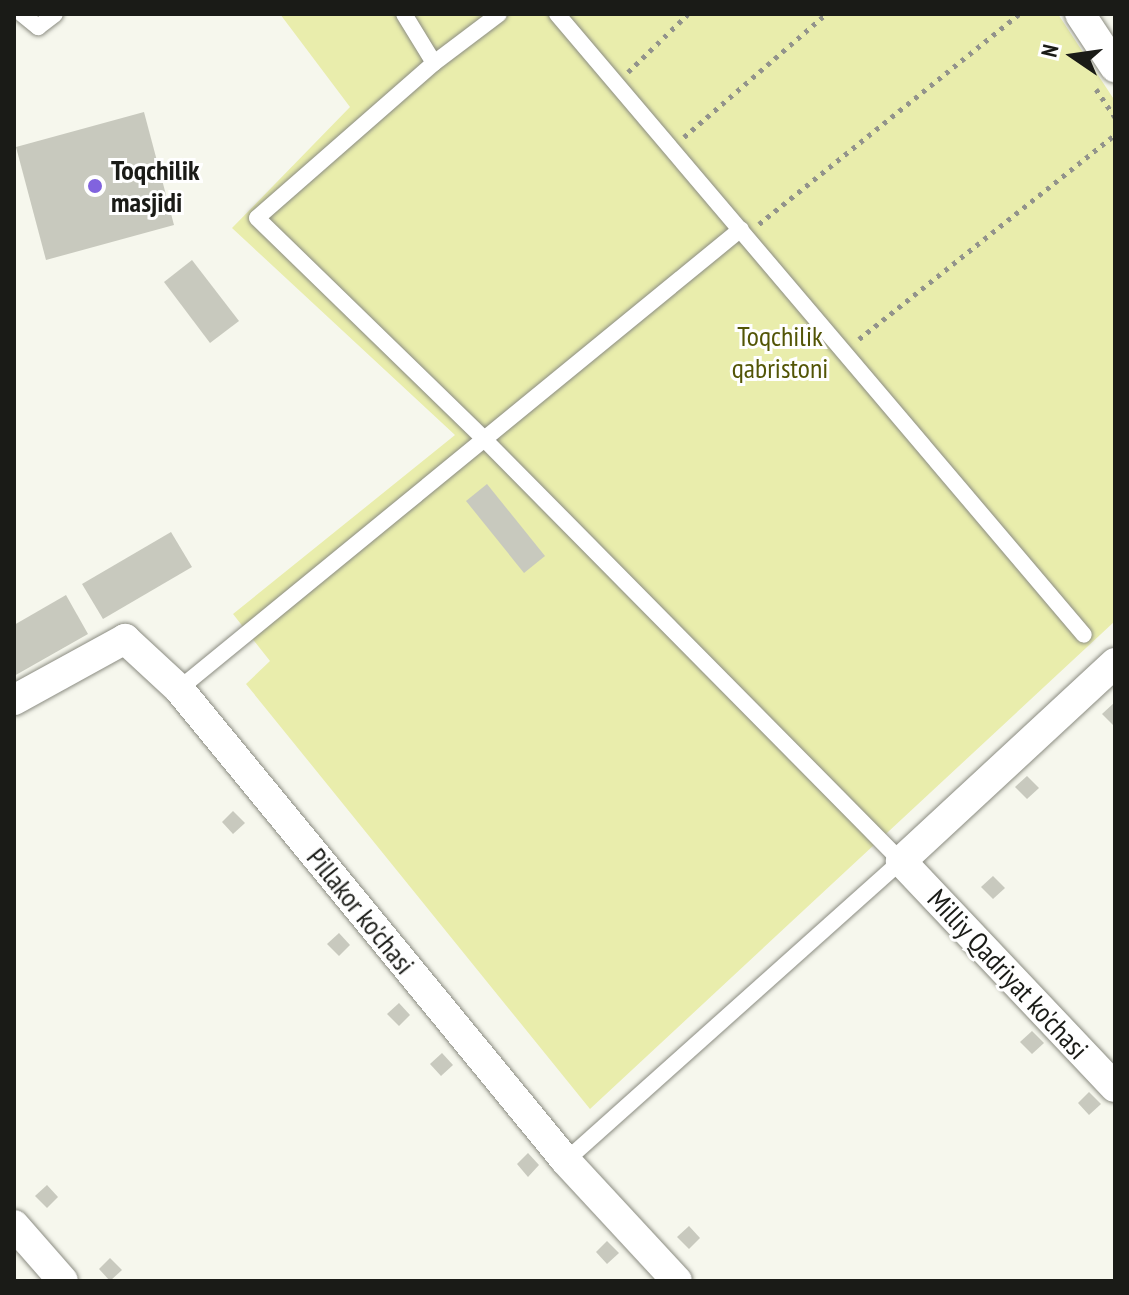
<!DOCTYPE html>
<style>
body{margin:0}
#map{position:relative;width:1129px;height:1295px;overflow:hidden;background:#f6f7ed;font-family:"PT Sans Narrow",sans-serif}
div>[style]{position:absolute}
.green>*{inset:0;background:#e9edac}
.building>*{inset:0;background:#c8c9be}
.path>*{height:5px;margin-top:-2.5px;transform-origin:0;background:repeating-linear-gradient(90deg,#92938b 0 4px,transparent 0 10px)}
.roads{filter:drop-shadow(0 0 2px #8b8c82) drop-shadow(0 0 2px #8b8c82)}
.lane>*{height:16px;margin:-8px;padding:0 8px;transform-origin:8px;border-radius:8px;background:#fff}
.street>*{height:30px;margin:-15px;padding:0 15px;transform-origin:15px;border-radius:15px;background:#fff}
.dots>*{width:22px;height:22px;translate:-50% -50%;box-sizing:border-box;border:4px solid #fff;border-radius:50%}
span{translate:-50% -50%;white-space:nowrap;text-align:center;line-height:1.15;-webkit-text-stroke:6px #fff;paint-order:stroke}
.poi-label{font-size:28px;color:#1a1b17;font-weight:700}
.left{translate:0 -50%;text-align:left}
.park-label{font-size:28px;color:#535506}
.street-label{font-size:28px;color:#1a1b17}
.frame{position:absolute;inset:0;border:16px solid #1a1b17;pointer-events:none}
.north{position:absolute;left:1033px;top:16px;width:80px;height:80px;-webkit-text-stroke:6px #fff;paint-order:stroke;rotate:283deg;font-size:22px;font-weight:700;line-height:32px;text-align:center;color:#1a1b17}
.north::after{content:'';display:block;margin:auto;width:28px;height:36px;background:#1a1b17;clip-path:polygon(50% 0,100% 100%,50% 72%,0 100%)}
</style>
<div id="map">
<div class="green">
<div style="clip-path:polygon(280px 14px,1058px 14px,1115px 101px,1115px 621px,590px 1109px,246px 684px,270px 661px,233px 614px,455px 435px,232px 228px,350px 107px)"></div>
</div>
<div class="building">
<div style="clip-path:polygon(144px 112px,174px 225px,46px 260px,16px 147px)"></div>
<div style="clip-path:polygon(192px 260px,239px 321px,210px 343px,164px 282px)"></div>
<div style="clip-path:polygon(487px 484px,545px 556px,524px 573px,466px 501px)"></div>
<div style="clip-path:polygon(171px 532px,192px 567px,103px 619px,82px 584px)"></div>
<div style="clip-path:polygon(66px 595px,88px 634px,14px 676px,14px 625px)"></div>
<div style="clip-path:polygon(1115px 702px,1115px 727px,1102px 714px)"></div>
<div style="clip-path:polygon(1027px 776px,1039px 788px,1027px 799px,1015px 787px)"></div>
<div style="clip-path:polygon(233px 811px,245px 823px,233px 834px,222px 822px)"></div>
<div style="clip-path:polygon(993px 876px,1005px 888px,993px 899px,981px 887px)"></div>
<div style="clip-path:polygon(339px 933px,350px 945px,339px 956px,327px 944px)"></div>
<div style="clip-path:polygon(399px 1003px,410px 1015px,399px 1026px,387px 1014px)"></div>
<div style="clip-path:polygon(1032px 1031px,1044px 1043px,1032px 1054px,1020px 1042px)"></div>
<div style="clip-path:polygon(442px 1053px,453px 1065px,441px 1076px,430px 1064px)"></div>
<div style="clip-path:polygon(1089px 1092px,1101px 1104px,1089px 1115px,1078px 1103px)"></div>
<div style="clip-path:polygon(528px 1153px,539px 1165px,528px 1177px,517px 1164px)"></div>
<div style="clip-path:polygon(47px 1185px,58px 1197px,47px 1208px,35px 1196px)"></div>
<div style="clip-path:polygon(689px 1226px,700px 1238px,689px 1249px,677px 1237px)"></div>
<div style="clip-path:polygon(607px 1241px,619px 1253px,607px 1264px,596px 1252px)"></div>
<div style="clip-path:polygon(110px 1258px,122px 1270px,110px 1281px,99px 1269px)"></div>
</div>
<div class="path">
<div style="left:628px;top:72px;width:83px;rotate:-44deg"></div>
<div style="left:1096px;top:89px;width:34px;rotate:56deg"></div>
<div style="left:684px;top:137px;width:188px;rotate:-40.9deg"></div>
<div style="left:759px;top:224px;width:334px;rotate:-38.9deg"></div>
<div style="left:859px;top:339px;width:327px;rotate:-38.6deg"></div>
</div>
<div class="roads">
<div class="lane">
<div style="left:22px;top:14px;width:21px;rotate:39deg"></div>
<div style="left:38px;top:27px;width:21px;rotate:-37deg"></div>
<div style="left:404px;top:14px;width:57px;rotate:58.5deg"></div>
<div style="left:434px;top:63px;width:235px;rotate:138.8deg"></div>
<div style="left:257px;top:218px;width:317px;rotate:44.2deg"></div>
<div style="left:484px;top:439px;width:593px;rotate:45.34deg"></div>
<div style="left:901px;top:861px;width:450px;rotate:138.2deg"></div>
<div style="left:557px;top:14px;width:814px;rotate:49.68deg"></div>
<div style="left:434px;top:63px;width:81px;rotate:-37deg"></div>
<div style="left:179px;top:689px;width:726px;rotate:-39.3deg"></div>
</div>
<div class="street">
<div style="left:1080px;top:14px;width:64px;rotate:56.6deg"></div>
<div style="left:1115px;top:663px;width:292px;rotate:137.2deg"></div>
<div style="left:901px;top:861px;width:311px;rotate:46.6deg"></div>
<div style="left:14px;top:700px;width:127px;rotate:-28.8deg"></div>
<div style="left:125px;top:639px;width:74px;rotate:42.8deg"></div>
<div style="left:179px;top:689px;width:610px;rotate:50.65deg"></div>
<div style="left:566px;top:1161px;width:163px;rotate:47.2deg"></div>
<div style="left:14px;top:1225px;width:74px;rotate:48.8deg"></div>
</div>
</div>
<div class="dots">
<div style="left:95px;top:186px;background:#8163de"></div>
</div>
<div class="poi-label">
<span class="left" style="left:111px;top:186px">Toqchilik<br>masjidi</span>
</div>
<div class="park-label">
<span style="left:780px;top:352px">Toqchilik<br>qabristoni</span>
</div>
<div class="street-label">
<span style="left:361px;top:911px;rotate:51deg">Pillakor ko'chasi</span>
<span style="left:1008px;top:974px;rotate:47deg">Milliy Qadriyat ko'chasi</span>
</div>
<div class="frame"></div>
<div class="north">N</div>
</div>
